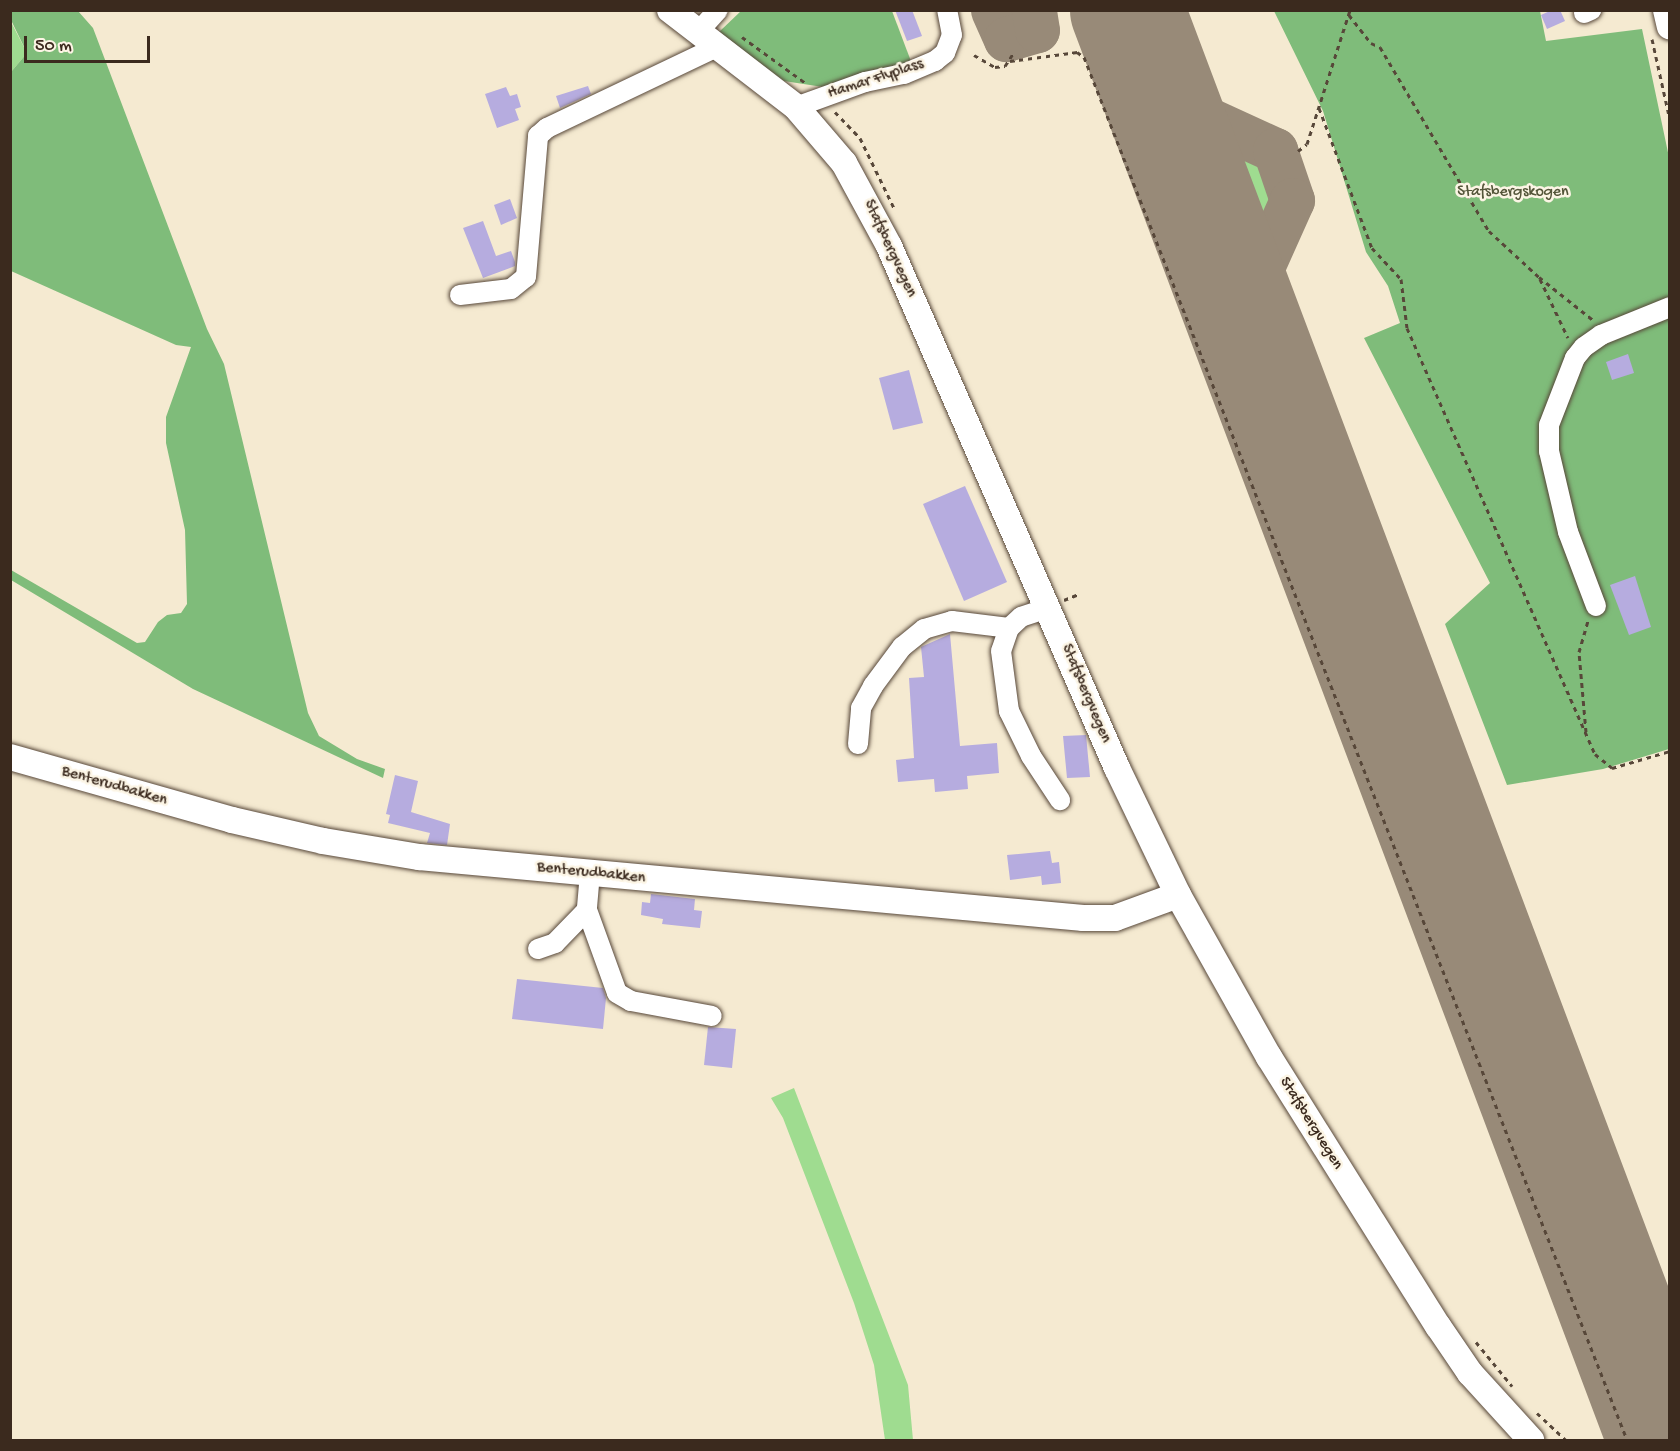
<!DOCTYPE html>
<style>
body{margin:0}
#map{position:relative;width:1680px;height:1451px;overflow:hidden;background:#f5ead1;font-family:"Gochi Hand",sans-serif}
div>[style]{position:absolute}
.green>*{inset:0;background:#9fdc90}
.forest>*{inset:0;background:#7fbc7a}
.taxiway>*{height:45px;margin:-22.5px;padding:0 22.5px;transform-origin:22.5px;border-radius:22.5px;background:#988a78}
.runway>*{height:114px;margin:-57px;padding:0 57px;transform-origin:57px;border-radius:57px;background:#988a78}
.building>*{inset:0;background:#b6acdf}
.path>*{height:3px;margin-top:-1.5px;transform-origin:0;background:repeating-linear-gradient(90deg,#574739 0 4.5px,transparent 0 9px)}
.roads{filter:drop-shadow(0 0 2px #574739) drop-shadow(0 0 2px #574739)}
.minor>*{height:20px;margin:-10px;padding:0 10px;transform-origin:10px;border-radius:10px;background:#fff}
.major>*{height:26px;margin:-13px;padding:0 13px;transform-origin:13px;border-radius:13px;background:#fff}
span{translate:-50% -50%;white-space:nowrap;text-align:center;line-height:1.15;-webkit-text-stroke:5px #fcf5e5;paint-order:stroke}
.street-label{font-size:16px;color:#3b2a1e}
.park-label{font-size:16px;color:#54563a}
.frame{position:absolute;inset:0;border:12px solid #3b2a1e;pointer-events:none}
.scale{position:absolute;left:24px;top:36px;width:126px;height:27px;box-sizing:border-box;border:3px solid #3b2a1e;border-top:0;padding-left:8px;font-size:18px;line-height:21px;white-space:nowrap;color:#3b2a1e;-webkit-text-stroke:4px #fcf5e5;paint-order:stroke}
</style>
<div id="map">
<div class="green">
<div style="clip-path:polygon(10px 20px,27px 53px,11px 72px,10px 72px)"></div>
<div style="clip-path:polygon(1179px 115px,1261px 152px,1281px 206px,1243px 291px)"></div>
<div style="clip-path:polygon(794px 1088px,908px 1385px,913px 1440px,885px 1440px,874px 1365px,854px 1303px,783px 1118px,771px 1098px)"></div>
</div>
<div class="forest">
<div style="clip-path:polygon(11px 10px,78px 11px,93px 28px,207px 329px,224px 364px,308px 713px,319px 736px,357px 759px,385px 769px,383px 778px,193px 689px,11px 580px,11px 570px,137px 643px,145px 642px,158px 622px,167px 615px,181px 613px,187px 604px,185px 530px,166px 443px,166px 417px,191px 347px,176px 345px,11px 271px,11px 72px,27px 53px,11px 20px)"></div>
<div style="clip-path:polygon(741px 11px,892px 11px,912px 64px,823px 87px,784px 81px,719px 32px)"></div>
<div style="clip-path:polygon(1274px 11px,1540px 11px,1546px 41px,1642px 29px,1670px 162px,1669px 749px,1603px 769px,1507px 785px,1445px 624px,1490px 583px,1364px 338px,1400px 323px,1388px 286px,1366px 252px,1323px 111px)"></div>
</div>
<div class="taxiway">
<div style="left:993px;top:10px;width:32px;rotate:66deg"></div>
<div style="left:1006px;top:39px;width:32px;rotate:-16deg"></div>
<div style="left:1037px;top:30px;width:20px;rotate:-99deg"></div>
<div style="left:1159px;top:97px;width:128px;rotate:24.6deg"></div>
<div style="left:1275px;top:150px;width:53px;rotate:71.2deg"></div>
<div style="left:1292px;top:200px;width:127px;rotate:114.1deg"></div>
</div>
<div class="runway">
<div style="left:1127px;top:10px;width:1528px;rotate:69.38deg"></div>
</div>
<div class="building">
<div style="clip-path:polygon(895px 10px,912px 10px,922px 36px,907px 41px)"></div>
<div style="clip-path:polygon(1552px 10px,1560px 10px,1565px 21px,1547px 29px,1541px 15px)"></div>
<div style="clip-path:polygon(588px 86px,591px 94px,560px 108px,556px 96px)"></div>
<div style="clip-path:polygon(506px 87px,510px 96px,517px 94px,521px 107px,515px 109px,519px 120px,497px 128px,485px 94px)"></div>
<div style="clip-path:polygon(510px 199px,517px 218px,501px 225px,494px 205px)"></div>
<div style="clip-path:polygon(483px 221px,496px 256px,511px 251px,515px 262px,515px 266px,483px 278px,463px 228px)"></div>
<div style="clip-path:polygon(1628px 354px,1634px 373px,1612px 380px,1606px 362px)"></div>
<div style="clip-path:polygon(909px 370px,923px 423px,893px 430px,879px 378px)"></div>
<div style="clip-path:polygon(965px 486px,1007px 582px,964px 601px,923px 504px)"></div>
<div style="clip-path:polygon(1635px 576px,1651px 627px,1629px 635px,1610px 585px)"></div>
<div style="clip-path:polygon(950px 634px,960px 746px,997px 743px,999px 773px,967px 776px,968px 789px,935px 792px,934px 779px,898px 782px,896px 760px,914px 758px,909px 678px,924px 677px,921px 647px)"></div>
<div style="clip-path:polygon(1086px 735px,1090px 777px,1067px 778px,1063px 736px)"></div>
<div style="clip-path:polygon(395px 775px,418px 781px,411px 812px,450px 824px,447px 845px,427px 843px,430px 833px,388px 823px,390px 815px,386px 814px)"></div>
<div style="clip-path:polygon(1050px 851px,1052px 863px,1059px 862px,1061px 883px,1042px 885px,1041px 876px,1010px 880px,1007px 855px)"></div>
<div style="clip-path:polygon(651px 894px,695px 899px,694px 910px,702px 911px,700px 928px,662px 924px,663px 919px,641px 915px,642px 902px,650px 903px)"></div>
<div style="clip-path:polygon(517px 979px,603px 988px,606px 998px,603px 1029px,512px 1019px)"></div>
<div style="clip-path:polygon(708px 1027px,736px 1029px,732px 1068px,704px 1065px)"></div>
</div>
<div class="path">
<div style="left:1349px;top:15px;width:36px;rotate:52deg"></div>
<div style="left:1371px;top:43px;width:10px;rotate:24deg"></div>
<div style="left:1380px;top:47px;width:214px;rotate:59.4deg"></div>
<div style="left:1489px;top:231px;width:68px;rotate:42.6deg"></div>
<div style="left:1539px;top:277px;width:69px;rotate:38.5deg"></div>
<div style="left:742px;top:37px;width:80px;rotate:35.9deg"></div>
<div style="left:1652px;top:39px;width:83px;rotate:77.5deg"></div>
<div style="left:974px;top:55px;width:24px;rotate:30deg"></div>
<div style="left:995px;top:67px;width:10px;rotate:-6deg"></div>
<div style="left:1005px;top:66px;width:17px;rotate:-57deg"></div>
<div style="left:1010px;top:61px;width:68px;rotate:-7.7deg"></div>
<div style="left:1077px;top:52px;width:9px;rotate:36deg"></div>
<div style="left:1084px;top:57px;width:1486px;rotate:68.56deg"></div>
<div style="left:1319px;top:108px;width:150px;rotate:69.3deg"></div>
<div style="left:1372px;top:248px;width:42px;rotate:46.9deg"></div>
<div style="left:1401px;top:279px;width:49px;rotate:83deg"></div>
<div style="left:1407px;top:328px;width:466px;rotate:66.2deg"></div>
<div style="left:1595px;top:754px;width:22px;rotate:39deg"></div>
<div style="left:1612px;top:768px;width:60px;rotate:-16.3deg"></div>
<div style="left:835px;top:112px;width:36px;rotate:46deg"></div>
<div style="left:860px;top:138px;width:80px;rotate:64.1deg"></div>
<div style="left:1298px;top:151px;width:11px;rotate:-38deg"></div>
<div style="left:1307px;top:144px;width:141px;rotate:-72.2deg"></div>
<div style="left:1540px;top:279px;width:65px;rotate:64.6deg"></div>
<div style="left:1064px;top:600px;width:16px;rotate:-22deg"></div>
<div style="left:1586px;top:732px;width:80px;rotate:-95deg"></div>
<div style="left:1579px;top:652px;width:33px;rotate:-74deg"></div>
<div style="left:1476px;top:1342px;width:57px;rotate:50.7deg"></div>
<div style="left:1537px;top:1413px;width:40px;rotate:43deg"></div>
</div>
<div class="roads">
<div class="minor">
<div style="left:1584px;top:13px;width:8px;rotate:-23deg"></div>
<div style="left:699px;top:31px;width:28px;rotate:-48deg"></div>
<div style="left:796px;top:107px;width:73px;rotate:-19.9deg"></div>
<div style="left:865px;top:82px;width:40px;rotate:-12deg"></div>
<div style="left:904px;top:74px;width:34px;rotate:-23deg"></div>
<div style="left:935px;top:61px;width:13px;rotate:-39deg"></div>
<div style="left:945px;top:53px;width:19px;rotate:-69deg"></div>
<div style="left:952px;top:35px;width:25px;rotate:-101deg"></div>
<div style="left:460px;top:295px;width:51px;rotate:-6.7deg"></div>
<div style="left:511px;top:289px;width:19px;rotate:-39deg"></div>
<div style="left:526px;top:277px;width:142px;rotate:-85.1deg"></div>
<div style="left:538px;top:136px;width:12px;rotate:-42deg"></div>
<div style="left:547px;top:128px;width:191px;rotate:-25.5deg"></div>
<div style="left:1596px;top:606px;width:79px;rotate:-110.7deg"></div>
<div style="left:1568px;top:532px;width:83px;rotate:-103.2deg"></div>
<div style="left:1549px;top:451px;width:26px;rotate:-90deg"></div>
<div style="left:1549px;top:425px;width:72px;rotate:-68.8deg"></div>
<div style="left:1575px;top:358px;width:14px;rotate:-51deg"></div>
<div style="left:1584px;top:347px;width:21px;rotate:-35deg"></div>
<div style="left:1601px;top:335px;width:74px;rotate:-22.1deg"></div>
<div style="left:1048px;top:608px;width:28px;rotate:162deg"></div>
<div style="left:1021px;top:617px;width:16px;rotate:137deg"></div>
<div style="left:1009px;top:628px;width:24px;rotate:109deg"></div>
<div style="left:1001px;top:651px;width:61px;rotate:82.4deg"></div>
<div style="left:1009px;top:711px;width:50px;rotate:63.9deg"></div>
<div style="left:1031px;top:756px;width:53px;rotate:56.6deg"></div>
<div style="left:858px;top:744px;width:36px;rotate:-85deg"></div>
<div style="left:861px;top:708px;width:25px;rotate:-61deg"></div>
<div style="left:873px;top:686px;width:49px;rotate:-53.4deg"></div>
<div style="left:902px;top:647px;width:28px;rotate:-39deg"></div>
<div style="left:924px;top:629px;width:29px;rotate:-16deg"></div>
<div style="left:952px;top:621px;width:57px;rotate:7deg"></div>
<div style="left:590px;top:873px;width:37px;rotate:95deg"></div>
<div style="left:587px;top:910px;width:88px;rotate:70.1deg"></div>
<div style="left:617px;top:993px;width:16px;rotate:30deg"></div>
<div style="left:631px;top:1001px;width:82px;rotate:10.5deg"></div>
<div style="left:538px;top:949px;width:18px;rotate:-19deg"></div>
<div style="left:555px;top:943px;width:46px;rotate:-45.9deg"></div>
</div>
<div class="major">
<div style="left:670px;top:10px;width:159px;rotate:37.6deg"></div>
<div style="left:796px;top:107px;width:74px;rotate:49.4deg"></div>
<div style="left:844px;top:163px;width:94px;rotate:61.5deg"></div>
<div style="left:889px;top:246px;width:570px;rotate:66.41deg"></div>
<div style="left:1117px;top:768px;width:141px;rotate:64.3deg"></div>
<div style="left:1178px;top:895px;width:186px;rotate:60.7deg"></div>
<div style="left:1269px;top:1057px;width:318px;rotate:57.9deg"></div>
<div style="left:1438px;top:1326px;width:57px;rotate:55.8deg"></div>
<div style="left:1470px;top:1373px;width:91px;rotate:47.7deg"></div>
<div style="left:1666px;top:10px;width:17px;rotate:77deg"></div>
<div style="left:10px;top:757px;width:231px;rotate:15.8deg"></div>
<div style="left:232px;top:820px;width:93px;rotate:13deg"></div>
<div style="left:323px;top:841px;width:97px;rotate:9.5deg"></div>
<div style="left:419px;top:857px;width:667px;rotate:5.25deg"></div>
<div style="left:1083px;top:918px;width:32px"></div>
<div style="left:1115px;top:918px;width:67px;rotate:-20.1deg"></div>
</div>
</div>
<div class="street-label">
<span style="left:876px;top:80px;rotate:-18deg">Hamar Flyplass</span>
<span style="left:889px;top:249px;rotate:65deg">Stafsbergvegen</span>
<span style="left:1085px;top:694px;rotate:67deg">Stafsbergvegen</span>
<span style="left:114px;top:787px;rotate:16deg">Benterudbakken</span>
<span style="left:591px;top:874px;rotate:6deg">Benterudbakken</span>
<span style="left:1310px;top:1124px;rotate:58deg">Stafsbergvegen</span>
</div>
<div class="park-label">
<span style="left:1513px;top:193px">Stafsbergskogen</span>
</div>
<div class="frame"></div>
<div class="scale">50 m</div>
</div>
